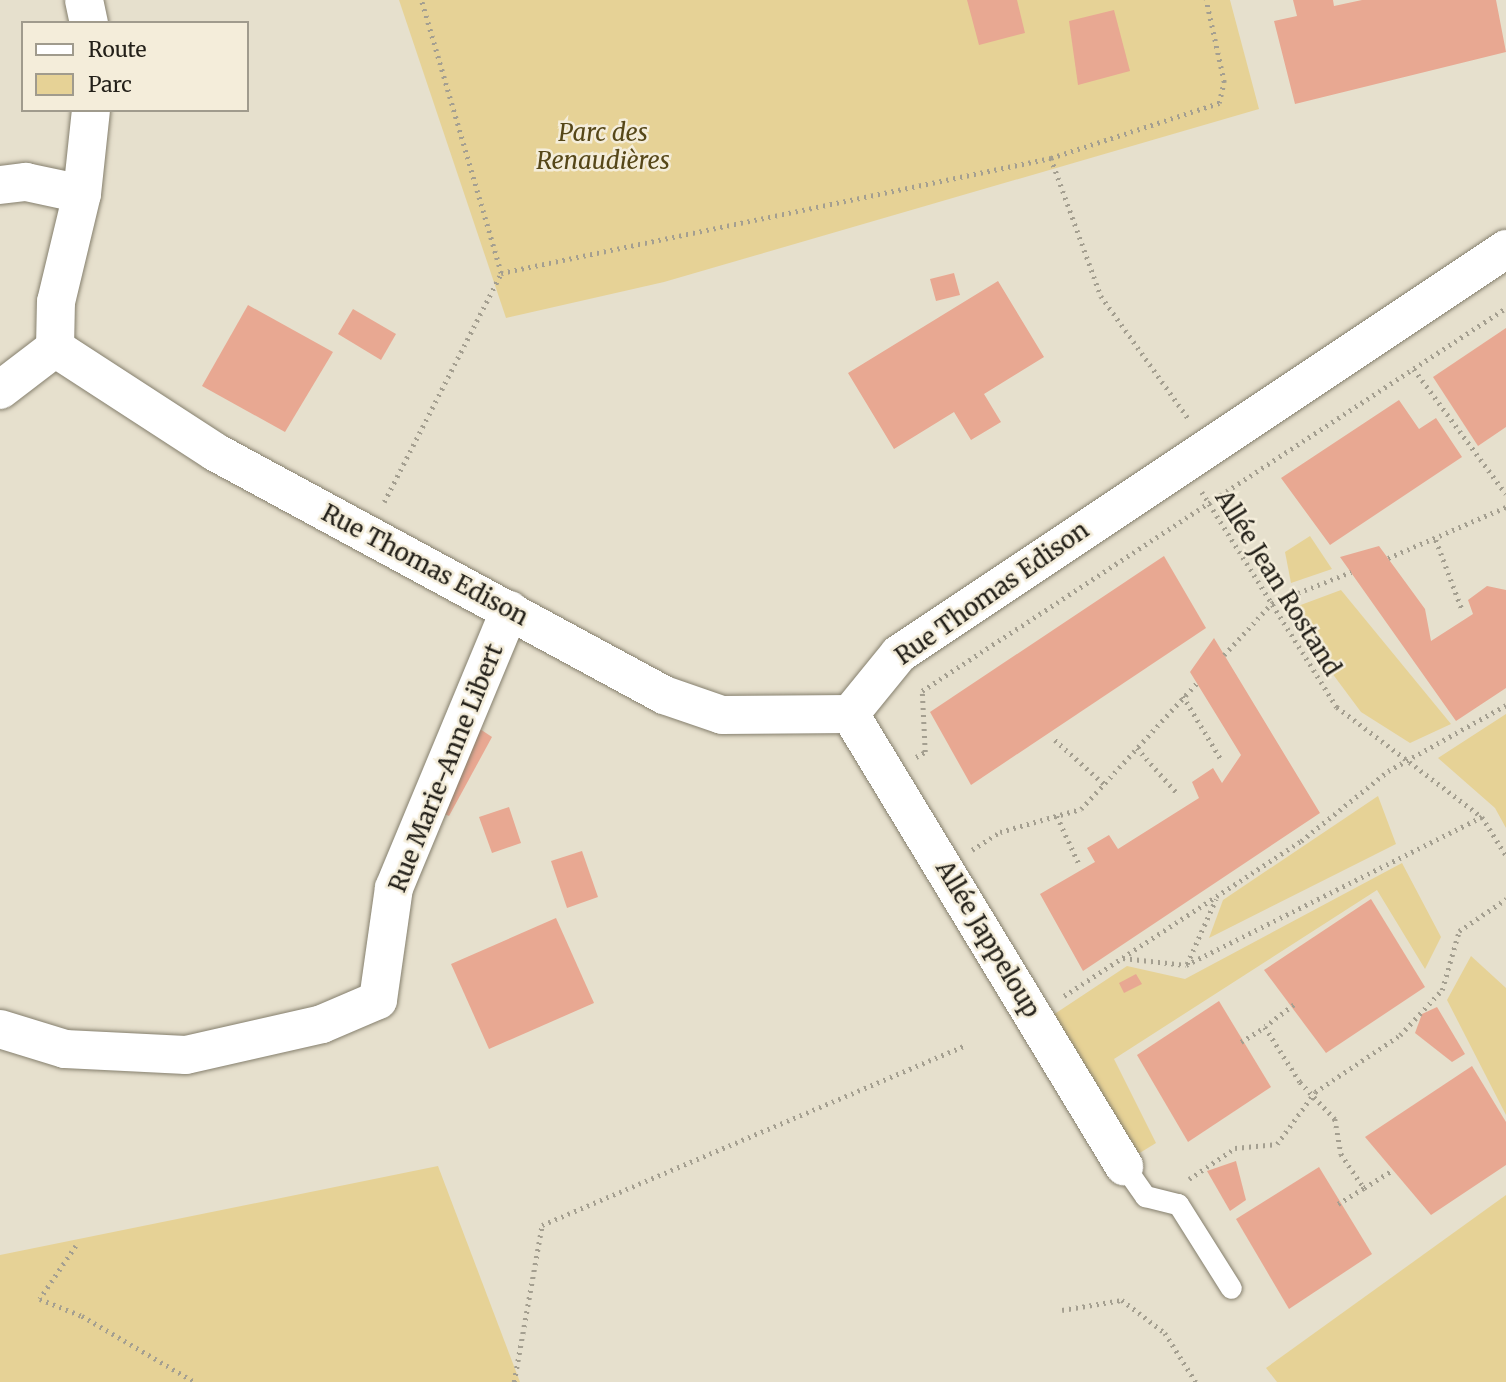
<!DOCTYPE html>
<meta charset="utf-8">
<style>
body{margin:0}
#map{position:relative;width:1506px;height:1382px;overflow:hidden;background:#e6e0cd;font-family:Merriweather,serif}
div>[style]{position:absolute}
.green>*{inset:0;background:#e6d296}
.building>*{inset:0;background:#e8a892}
.path>*{height:4.5px;margin-top:-2.25px;transform-origin:0;background:repeating-linear-gradient(90deg,#a49f90 0 2px,transparent 0 7px)}
.roads{filter:drop-shadow(0 0 2px #857f6d) drop-shadow(0 0 2px #857f6d)}
.lane>*{height:21px;margin:-10.5px;padding:0 10.5px;transform-origin:10.5px;border-radius:10.5px;background:#fff}
.street>*{height:38px;margin:-19px;padding:0 19px;transform-origin:19px;border-radius:19px;background:#fff}
span{translate:-50% -50%;white-space:nowrap;text-align:center;line-height:1.15;-webkit-text-stroke:5px #f4edda;paint-order:stroke}
.park-label{font-size:24px;color:#564718;font-style:italic}
.street-label{font-size:24px;color:#232019}
.legend{position:absolute;left:21px;top:21px;width:228px;height:91px;box-sizing:border-box;background:#f4edda;border:2px solid #a09b8d;margin:0;padding:9px 12px;list-style:none;font-size:21px;color:#232019}
.legend li{display:flex;align-items:center;gap:14px;height:35px}
.legend b{width:35px;border:2px solid #a09b8d}
</style>
<div id="map">
<div class="green">
<div style="clip-path:polygon(399px 0,1230px 0,1259px 109px,664px 282px,506px 318px)"></div>
<div style="clip-path:polygon(1310px 536px,1332px 569px,1291px 583px,1285px 552px)"></div>
<div style="clip-path:polygon(1341px 590px,1451px 724px,1410px 743px,1361px 712px,1323px 661px,1298px 606px)"></div>
<div style="clip-path:polygon(1506px 714px,1506px 828px,1495px 808px,1438px 758px)"></div>
<div style="clip-path:polygon(1378px 796px,1396px 844px,1209px 938px,1223px 900px)"></div>
<div style="clip-path:polygon(1402px 863px,1441px 937px,1425px 969px,1377px 890px,1114px 1059px,1156px 1143px,1138px 1154px,1053px 1015px,1127px 966px,1185px 979px)"></div>
<div style="clip-path:polygon(1471px 956px,1506px 988px,1506px 1115px,1447px 1000px)"></div>
<div style="clip-path:polygon(438px 1166px,520px 1382px,0 1382px,0 1255px)"></div>
<div style="clip-path:polygon(1506px 1195px,1506px 1382px,1277px 1382px,1266px 1368px)"></div>
</div>
<div class="building">
<div style="clip-path:polygon(967px 0,1017px 0,1025px 33px,979px 45px)"></div>
<div style="clip-path:polygon(1293px 0,1333px 0,1334px 6px,1362px 0,1496px 0,1506px 52px,1295px 104px,1274px 21px,1297px 16px)"></div>
<div style="clip-path:polygon(1114px 10px,1130px 71px,1078px 85px,1069px 21px)"></div>
<div style="clip-path:polygon(954px 273px,960px 295px,936px 301px,930px 279px)"></div>
<div style="clip-path:polygon(998px 281px,1044px 357px,984px 394px,1001px 422px,971px 440px,954px 412px,894px 449px,848px 373px)"></div>
<div style="clip-path:polygon(248px 305px,333px 352px,285px 432px,202px 386px)"></div>
<div style="clip-path:polygon(353px 309px,396px 334px,381px 360px,338px 334px)"></div>
<div style="clip-path:polygon(1506px 328px,1506px 427px,1478px 446px,1433px 377px)"></div>
<div style="clip-path:polygon(1399px 400px,1419px 429px,1436px 418px,1462px 457px,1330px 545px,1281px 478px)"></div>
<div style="clip-path:polygon(1379px 546px,1425px 609px,1431px 641px,1473px 614px,1468px 600px,1487px 586px,1506px 590px,1506px 688px,1456px 721px,1340px 557px)"></div>
<div style="clip-path:polygon(1164px 556px,1206px 628px,971px 785px,930px 712px)"></div>
<div style="clip-path:polygon(1214px 638px,1320px 813px,1083px 971px,1040px 894px,1095px 862px,1087px 848px,1109px 835px,1118px 849px,1199px 798px,1192px 782px,1213px 768px,1222px 783px,1241px 755px,1190px 672px)"></div>
<div style="clip-path:polygon(480px 729px,492px 737px,449px 816px,436px 810px)"></div>
<div style="clip-path:polygon(509px 807px,521px 843px,492px 853px,479px 817px)"></div>
<div style="clip-path:polygon(582px 851px,598px 897px,567px 908px,551px 861px)"></div>
<div style="clip-path:polygon(1371px 899px,1425px 987px,1326px 1053px,1264px 970px)"></div>
<div style="clip-path:polygon(556px 918px,594px 1003px,489px 1049px,451px 964px)"></div>
<div style="clip-path:polygon(1136px 974px,1142px 984px,1124px 993px,1119px 983px)"></div>
<div style="clip-path:polygon(1219px 1001px,1271px 1087px,1188px 1142px,1137px 1055px)"></div>
<div style="clip-path:polygon(1437px 1007px,1465px 1054px,1452px 1062px,1415px 1033px,1422px 1014px)"></div>
<div style="clip-path:polygon(1472px 1066px,1506px 1122px,1506px 1165px,1431px 1215px,1365px 1137px)"></div>
<div style="clip-path:polygon(1236px 1161px,1246px 1200px,1230px 1211px,1207px 1171px)"></div>
<div style="clip-path:polygon(1319px 1167px,1372px 1254px,1289px 1309px,1236px 1219px)"></div>
</div>
<div class="path">
<div style="left:1051px;top:158px;width:147px;rotate:70.1deg"></div>
<div style="left:1101px;top:296px;width:150px;rotate:54.5deg"></div>
<div style="left:501px;top:273px;width:562px;rotate:-11.81deg"></div>
<div style="left:1051px;top:158px;width:177px;rotate:-18.1deg"></div>
<div style="left:1219px;top:103px;width:22px;rotate:-77deg"></div>
<div style="left:1224px;top:82px;width:84px;rotate:-102.4deg"></div>
<div style="left:1414px;top:369px;width:155px;rotate:53.6deg"></div>
<div style="left:1202px;top:492px;width:254px;rotate:57.9deg"></div>
<div style="left:1337px;top:707px;width:182px;rotate:37.2deg"></div>
<div style="left:1482px;top:817px;width:45px;rotate:57.7deg"></div>
<div style="left:384px;top:502px;width:257px;rotate:-62.9deg"></div>
<div style="left:501px;top:273px;width:284px;rotate:-106.3deg"></div>
<div style="left:1436px;top:540px;width:74px;rotate:69.4deg"></div>
<div style="left:1388px;top:558px;width:129px;rotate:-23.4deg"></div>
<div style="left:1224px;top:655px;width:71px;rotate:-47.3deg"></div>
<div style="left:1272px;top:603px;width:85px;rotate:-21.4deg"></div>
<div style="left:1183px;top:696px;width:76px;rotate:59deg"></div>
<div style="left:1055px;top:740px;width:66px;rotate:41.9deg"></div>
<div style="left:1137px;top:748px;width:60px;rotate:48.4deg"></div>
<div style="left:916px;top:757px;width:10px;rotate:-29deg"></div>
<div style="left:925px;top:752px;width:61px;rotate:-92.8deg"></div>
<div style="left:922px;top:691px;width:698px;rotate:-33.26deg"></div>
<div style="left:1057px;top:816px;width:55px;rotate:65.3deg"></div>
<div style="left:972px;top:850px;width:33px;rotate:-33deg"></div>
<div style="left:1000px;top:832px;width:84px;rotate:-15.9deg"></div>
<div style="left:1081px;top:809px;width:171px;rotate:-47.4deg"></div>
<div style="left:1123px;top:958px;width:63px;rotate:6.3deg"></div>
<div style="left:1186px;top:965px;width:331px;rotate:-26.6deg"></div>
<div style="left:1187px;top:964px;width:71px;rotate:-66deg"></div>
<div style="left:1064px;top:996px;width:283px;rotate:-33.2deg"></div>
<div style="left:1301px;top:841px;width:112px;rotate:-38.8deg"></div>
<div style="left:1388px;top:771px;width:135px;rotate:-29.2deg"></div>
<div style="left:1294px;top:1005px;width:36px;rotate:143deg"></div>
<div style="left:1265px;top:1027px;width:65px;rotate:57.5deg"></div>
<div style="left:1300px;top:1082px;width:51px;rotate:46.6deg"></div>
<div style="left:1335px;top:1119px;width:36px;rotate:80deg"></div>
<div style="left:1341px;top:1154px;width:41px;rotate:55.9deg"></div>
<div style="left:1364px;top:1188px;width:34px;rotate:-32deg"></div>
<div style="left:1241px;top:1042px;width:28px;rotate:-32deg"></div>
<div style="left:1189px;top:1179px;width:55px;rotate:-34deg"></div>
<div style="left:1235px;top:1148px;width:42px;rotate:-5.4deg"></div>
<div style="left:1277px;top:1144px;width:64px;rotate:-53.8deg"></div>
<div style="left:1315px;top:1092px;width:102px;rotate:-33.8deg"></div>
<div style="left:1400px;top:1035px;width:62px;rotate:-47deg"></div>
<div style="left:1442px;top:990px;width:61px;rotate:-73.9deg"></div>
<div style="left:1459px;top:931px;width:57px;rotate:-34.2deg"></div>
<div style="left:1338px;top:1204px;width:31px;rotate:-32deg"></div>
<div style="left:76px;top:1246px;width:64px;rotate:124.2deg"></div>
<div style="left:40px;top:1299px;width:45px;rotate:22deg"></div>
<div style="left:82px;top:1316px;width:131px;rotate:30.3deg"></div>
<div style="left:1062px;top:1310px;width:61px;rotate:-9.5deg"></div>
<div style="left:1122px;top:1300px;width:54px;rotate:37.5deg"></div>
<div style="left:1165px;top:1333px;width:58px;rotate:57.7deg"></div>
<div style="left:514px;top:1382px;width:159px;rotate:-79.9deg"></div>
<div style="left:542px;top:1225px;width:461px;rotate:-23deg"></div>
</div>
<div class="roads">
<div class="lane">
<div style="left:1124px;top:1166px;width:37px;rotate:55deg"></div>
<div style="left:1145px;top:1196px;width:34px;rotate:14deg"></div>
<div style="left:1178px;top:1204px;width:99px;rotate:57.8deg"></div>
</div>
<div class="street">
<div style="left:84px;top:0;width:24px;rotate:78deg"></div>
<div style="left:0;top:185px;width:26px;rotate:-7deg"></div>
<div style="left:26px;top:182px;width:57px;rotate:12.1deg"></div>
<div style="left:55px;top:348px;width:191px;rotate:33deg"></div>
<div style="left:215px;top:452px;width:511px;rotate:28.42deg"></div>
<div style="left:664px;top:695px;width:61px;rotate:19deg"></div>
<div style="left:722px;top:715px;width:128px;rotate:-0.4deg"></div>
<div style="left:55px;top:348px;width:46px;rotate:-88.8deg"></div>
<div style="left:56px;top:302px;width:111px;rotate:-76.5deg"></div>
<div style="left:82px;top:194px;width:84px;rotate:-83.9deg"></div>
<div style="left:0;top:390px;width:69px;rotate:-37.4deg"></div>
<div style="left:850px;top:714px;width:77px;rotate:-50.8deg"></div>
<div style="left:899px;top:654px;width:730px;rotate:-33.71deg"></div>
<div style="left:850px;top:714px;width:529px;rotate:58.78deg"></div>
<div style="left:0;top:1029px;width:68px;rotate:17.1deg"></div>
<div style="left:65px;top:1049px;width:121px;rotate:2.8deg"></div>
<div style="left:186px;top:1055px;width:139px;rotate:-12.8deg"></div>
<div style="left:322px;top:1024px;width:61px;rotate:-23.2deg"></div>
<div style="left:378px;top:1000px;width:113px;rotate:-81.9deg"></div>
<div style="left:394px;top:888px;width:301px;rotate:-67.4deg"></div>
</div>
</div>
<div class="park-label">
<span style="left:603px;top:147px">Parc des<br>Renaudières</span>
</div>
<div class="street-label">
<span style="left:425px;top:565px;rotate:28deg">Rue Thomas Edison</span>
<span style="left:1278px;top:583px;rotate:58deg">Allée Jean Rostand</span>
<span style="left:992px;top:593px;rotate:-35deg">Rue Thomas Edison</span>
<span style="left:446px;top:768px;rotate:-68deg">Rue Marie-Anne Libert</span>
<span style="left:988px;top:939px;rotate:59deg">Allée Jappeloup</span>
</div>
<ul class="legend">
<li><b style="height:9px;background:#fff"></b>Route</li>
<li><b style="height:19px;background:#e6d296"></b>Parc</li>
</ul>
</div>
